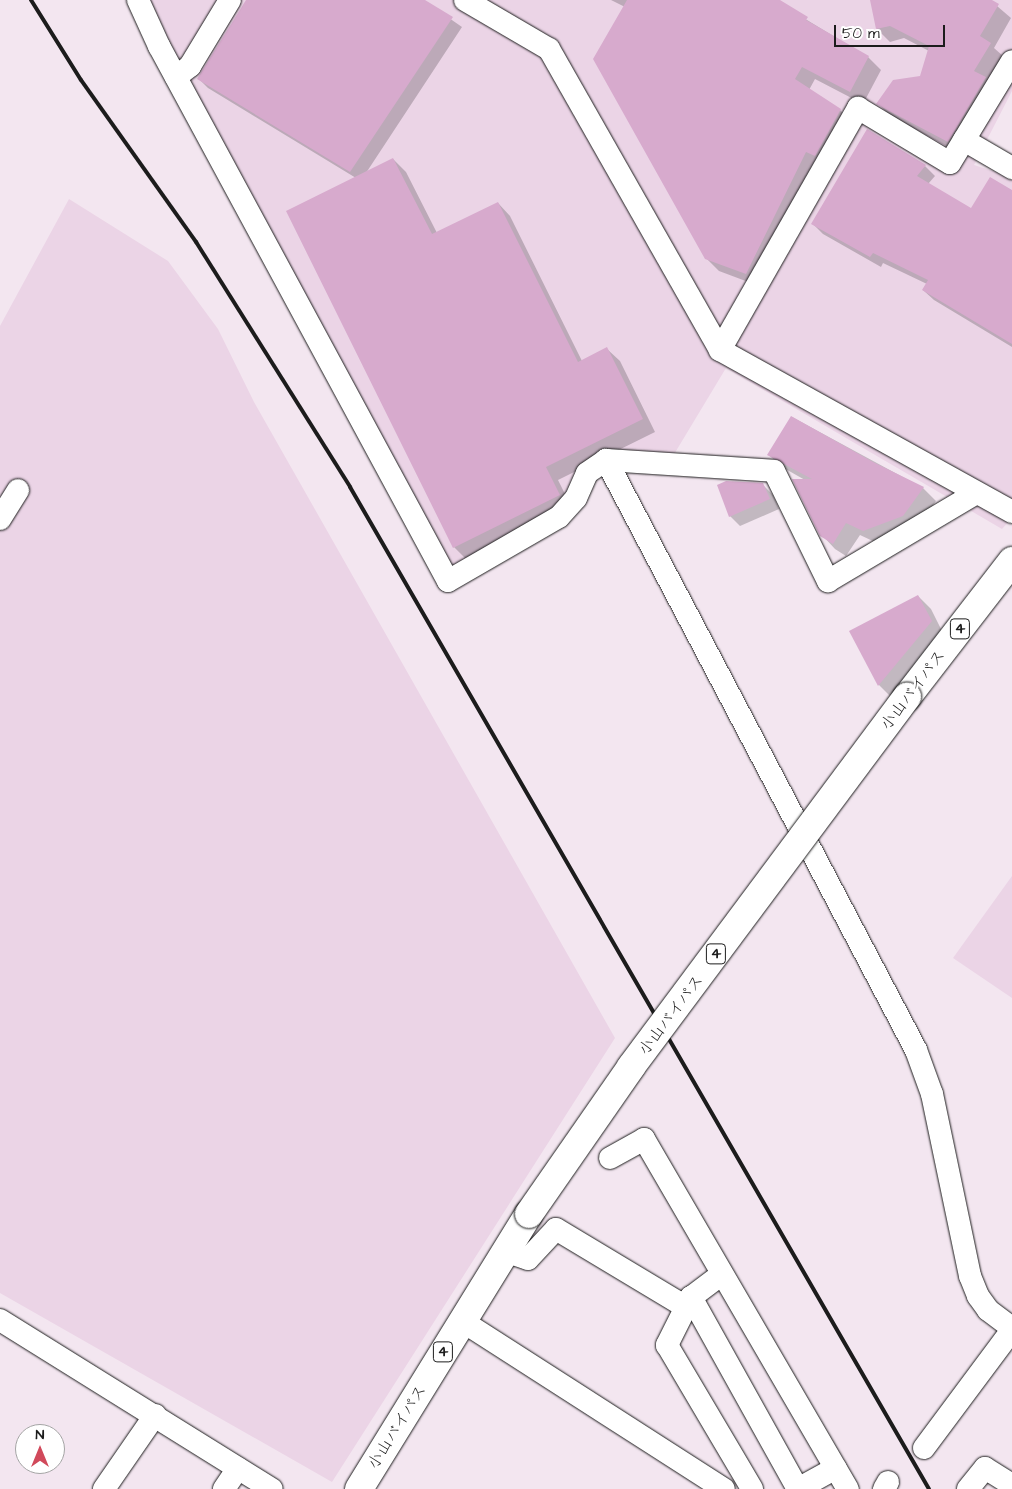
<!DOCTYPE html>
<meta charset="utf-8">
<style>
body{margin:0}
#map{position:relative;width:1012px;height:1489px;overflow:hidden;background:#f3e6f0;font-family:"Architects Daughter","Klee One",sans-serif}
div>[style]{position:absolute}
.built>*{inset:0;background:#ebd4e6}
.shadow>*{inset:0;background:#0003}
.building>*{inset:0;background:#d7aacd}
.roads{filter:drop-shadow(0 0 1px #1c1c1c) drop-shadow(0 0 1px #1c1c1c)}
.minor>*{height:22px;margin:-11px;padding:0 11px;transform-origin:11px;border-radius:11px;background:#fff}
.highway>*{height:28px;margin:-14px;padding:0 14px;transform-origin:14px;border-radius:14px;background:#fff}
.rail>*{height:4px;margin:-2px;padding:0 2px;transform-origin:2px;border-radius:2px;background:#1c1c1c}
.bridges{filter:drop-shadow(0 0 1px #1c1c1c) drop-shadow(0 0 1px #1c1c1c)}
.highway-bridge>*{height:28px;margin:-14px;padding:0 14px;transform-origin:14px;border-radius:14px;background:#fff}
span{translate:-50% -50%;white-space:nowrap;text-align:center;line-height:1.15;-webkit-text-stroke:4px #fff;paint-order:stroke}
.shield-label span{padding:1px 4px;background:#fff;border:1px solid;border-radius:4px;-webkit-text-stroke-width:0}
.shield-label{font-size:15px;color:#1c1c1c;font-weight:700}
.street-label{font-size:16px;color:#1c1c1c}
.north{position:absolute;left:15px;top:1424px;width:50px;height:50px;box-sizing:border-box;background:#fff;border:1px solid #a4a4a4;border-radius:50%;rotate:0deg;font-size:14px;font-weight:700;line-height:20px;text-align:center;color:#1c1c1c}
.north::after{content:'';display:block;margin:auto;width:18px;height:22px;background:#d1495b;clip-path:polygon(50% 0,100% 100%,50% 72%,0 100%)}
.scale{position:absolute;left:834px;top:25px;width:111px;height:22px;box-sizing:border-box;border:2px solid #1c1c1c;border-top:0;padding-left:6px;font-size:15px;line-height:18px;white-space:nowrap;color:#1c1c1c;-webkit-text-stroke:4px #fff;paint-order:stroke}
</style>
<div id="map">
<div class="built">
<div style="clip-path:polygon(136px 0,1012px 0,1012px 91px,974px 165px,1012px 177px,1012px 518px,1002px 529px,726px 368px,673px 456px,628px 453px,559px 508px,450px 568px)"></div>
<div style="clip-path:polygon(69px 199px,168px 261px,218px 329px,254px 402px,615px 1038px,332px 1482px,0 1293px,0 326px)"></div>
<div style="clip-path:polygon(1012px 876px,1012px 998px,953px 958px)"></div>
</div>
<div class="shadow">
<div style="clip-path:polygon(248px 0,423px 0,462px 27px,366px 173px,393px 159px,406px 172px,437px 233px,498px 203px,510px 216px,582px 361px,607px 349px,620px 361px,655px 432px,558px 480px,572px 508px,467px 560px,454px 547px,356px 178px,208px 88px,199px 79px)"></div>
<div style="clip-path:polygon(611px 0,774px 0,868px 57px,881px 70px,863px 104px,815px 79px,809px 90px,840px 110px,853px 123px,759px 286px,719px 271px,706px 258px,625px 7px)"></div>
<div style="clip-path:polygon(871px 0,990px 0,1011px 18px,994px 48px,1003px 56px,961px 154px,891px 116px,878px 104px,921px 77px,929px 51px,904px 38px,890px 42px,877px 29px)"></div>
<div style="clip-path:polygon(925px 166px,935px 176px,928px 184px,971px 210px,1012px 191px,1012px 347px,934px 300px,923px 290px,927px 284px,883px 263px,881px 267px,823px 234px,813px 224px)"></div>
<div style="clip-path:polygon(792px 417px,923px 488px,936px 501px,916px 529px,877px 543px,860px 535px,846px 556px,835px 549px,822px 535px,805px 480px,782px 467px,769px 455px)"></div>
<div style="clip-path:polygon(763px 485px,773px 495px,779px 509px,740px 526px,730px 516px)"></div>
<div style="clip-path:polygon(918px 596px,931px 609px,944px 635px,892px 698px,879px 685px,851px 631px)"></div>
</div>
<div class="building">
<div style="clip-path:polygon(246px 0,425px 0,453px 17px,350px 172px,197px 79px)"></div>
<div style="clip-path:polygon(627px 0,780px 0,808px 17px,806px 20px,869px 56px,850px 92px,802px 67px,795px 79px,841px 109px,815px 156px,806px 152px,746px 274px,705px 259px,593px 59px)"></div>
<div style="clip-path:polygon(870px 0,992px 0,999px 4px,980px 36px,991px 43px,974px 71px,986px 77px,948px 142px,876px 104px,893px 80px,920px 76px,929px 46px,890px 26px,876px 29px)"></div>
<div style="clip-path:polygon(867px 129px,926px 165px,917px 176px,971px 208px,990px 177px,1012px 190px,1012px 344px,922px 290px,928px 280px,873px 253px,870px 257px,811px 224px)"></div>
<div style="clip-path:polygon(393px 158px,432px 234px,498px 202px,578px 362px,607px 347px,643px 419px,546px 467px,560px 495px,453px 548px,286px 211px)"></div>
<div style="clip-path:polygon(791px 416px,873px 462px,924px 487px,903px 516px,863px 531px,846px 523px,833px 544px,820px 536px,792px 479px,812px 479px,767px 455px)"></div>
<div style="clip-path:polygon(726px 481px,763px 483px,770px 499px,729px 517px,717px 485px)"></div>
<div style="clip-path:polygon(918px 595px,932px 621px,878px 686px,849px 631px)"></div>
</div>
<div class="roads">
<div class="minor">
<div style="left:138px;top:0;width:51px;rotate:65.5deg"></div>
<div style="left:159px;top:46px;width:608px;rotate:61.62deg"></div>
<div style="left:448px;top:581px;width:128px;rotate:-30deg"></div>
<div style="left:559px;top:517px;width:25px;rotate:-48deg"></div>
<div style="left:576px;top:498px;width:27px;rotate:-66deg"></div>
<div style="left:587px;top:473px;width:23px;rotate:-34deg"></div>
<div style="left:606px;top:460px;width:168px;rotate:3.7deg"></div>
<div style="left:774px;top:471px;width:123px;rotate:63.9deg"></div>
<div style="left:828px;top:581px;width:172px;rotate:-30.7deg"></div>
<div style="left:465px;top:0;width:97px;rotate:30.3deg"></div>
<div style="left:549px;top:49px;width:346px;rotate:60.4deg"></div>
<div style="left:720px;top:350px;width:334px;rotate:29deg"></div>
<div style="left:176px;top:77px;width:18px;rotate:-38deg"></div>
<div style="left:190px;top:66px;width:77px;rotate:-58.8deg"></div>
<div style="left:964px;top:140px;width:56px;rotate:30.3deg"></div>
<div style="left:720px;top:350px;width:279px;rotate:-60.3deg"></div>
<div style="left:858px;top:108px;width:107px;rotate:30.9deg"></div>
<div style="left:950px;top:163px;width:119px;rotate:-58.7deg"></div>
<div style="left:606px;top:460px;width:666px;rotate:62.28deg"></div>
<div style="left:916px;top:1050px;width:47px;rotate:70deg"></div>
<div style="left:932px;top:1094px;width:186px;rotate:78.2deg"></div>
<div style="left:970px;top:1276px;width:22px;rotate:68deg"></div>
<div style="left:978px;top:1296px;width:17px;rotate:54deg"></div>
<div style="left:988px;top:1310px;width:30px;rotate:37deg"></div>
<div style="left:0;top:519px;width:34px;rotate:-58deg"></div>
<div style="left:610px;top:1158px;width:39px;rotate:-29deg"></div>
<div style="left:644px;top:1139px;width:405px;rotate:59.8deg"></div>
<div style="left:505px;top:1251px;width:24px;rotate:19deg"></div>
<div style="left:528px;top:1259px;width:41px;rotate:-47deg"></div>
<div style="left:556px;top:1229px;width:152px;rotate:31deg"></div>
<div style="left:722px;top:1274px;width:39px;rotate:143deg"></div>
<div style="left:691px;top:1297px;width:54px;rotate:116.6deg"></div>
<div style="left:667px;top:1345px;width:167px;rotate:59.4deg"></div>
<div style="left:691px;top:1297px;width:220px;rotate:60.9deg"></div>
<div style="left:0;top:1320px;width:320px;rotate:31.9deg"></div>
<div style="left:462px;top:1321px;width:311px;rotate:32.7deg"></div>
<div style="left:924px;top:1448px;width:147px;rotate:-53.3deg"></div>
<div style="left:104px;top:1489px;width:90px;rotate:-55.4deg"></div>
<div style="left:224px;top:1489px;width:25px;rotate:-56deg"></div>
<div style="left:798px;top:1489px;width:43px;rotate:-28.9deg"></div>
<div style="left:884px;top:1489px;width:8px;rotate:-60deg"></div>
<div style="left:968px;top:1489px;width:27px;rotate:-51deg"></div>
<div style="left:985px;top:1468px;width:32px;rotate:32deg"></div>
</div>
<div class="highway">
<div style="left:907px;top:697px;width:172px;rotate:-52.3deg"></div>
<div style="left:359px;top:1489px;width:323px;rotate:-58.3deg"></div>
</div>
</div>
<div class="rail">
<div style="left:31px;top:0;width:94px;rotate:58deg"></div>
<div style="left:81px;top:80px;width:199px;rotate:54.6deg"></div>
<div style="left:196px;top:242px;width:289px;rotate:57.8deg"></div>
<div style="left:350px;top:487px;width:1157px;rotate:59.98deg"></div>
</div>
<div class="bridges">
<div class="highway-bridge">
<div style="left:529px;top:1214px;width:179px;rotate:-55.2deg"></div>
<div style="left:631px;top:1067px;width:462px;rotate:-53.3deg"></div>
</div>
</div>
<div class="shield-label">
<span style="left:960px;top:629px">4</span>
<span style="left:716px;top:954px">4</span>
<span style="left:443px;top:1352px">4</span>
</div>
<div class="street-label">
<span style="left:913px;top:690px;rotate:-53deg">小山バイパス</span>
<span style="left:671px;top:1015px;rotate:-53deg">小山バイパス</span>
<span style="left:397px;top:1427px;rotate:-58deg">小山バイパス</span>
</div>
<div class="north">N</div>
<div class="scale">50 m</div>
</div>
